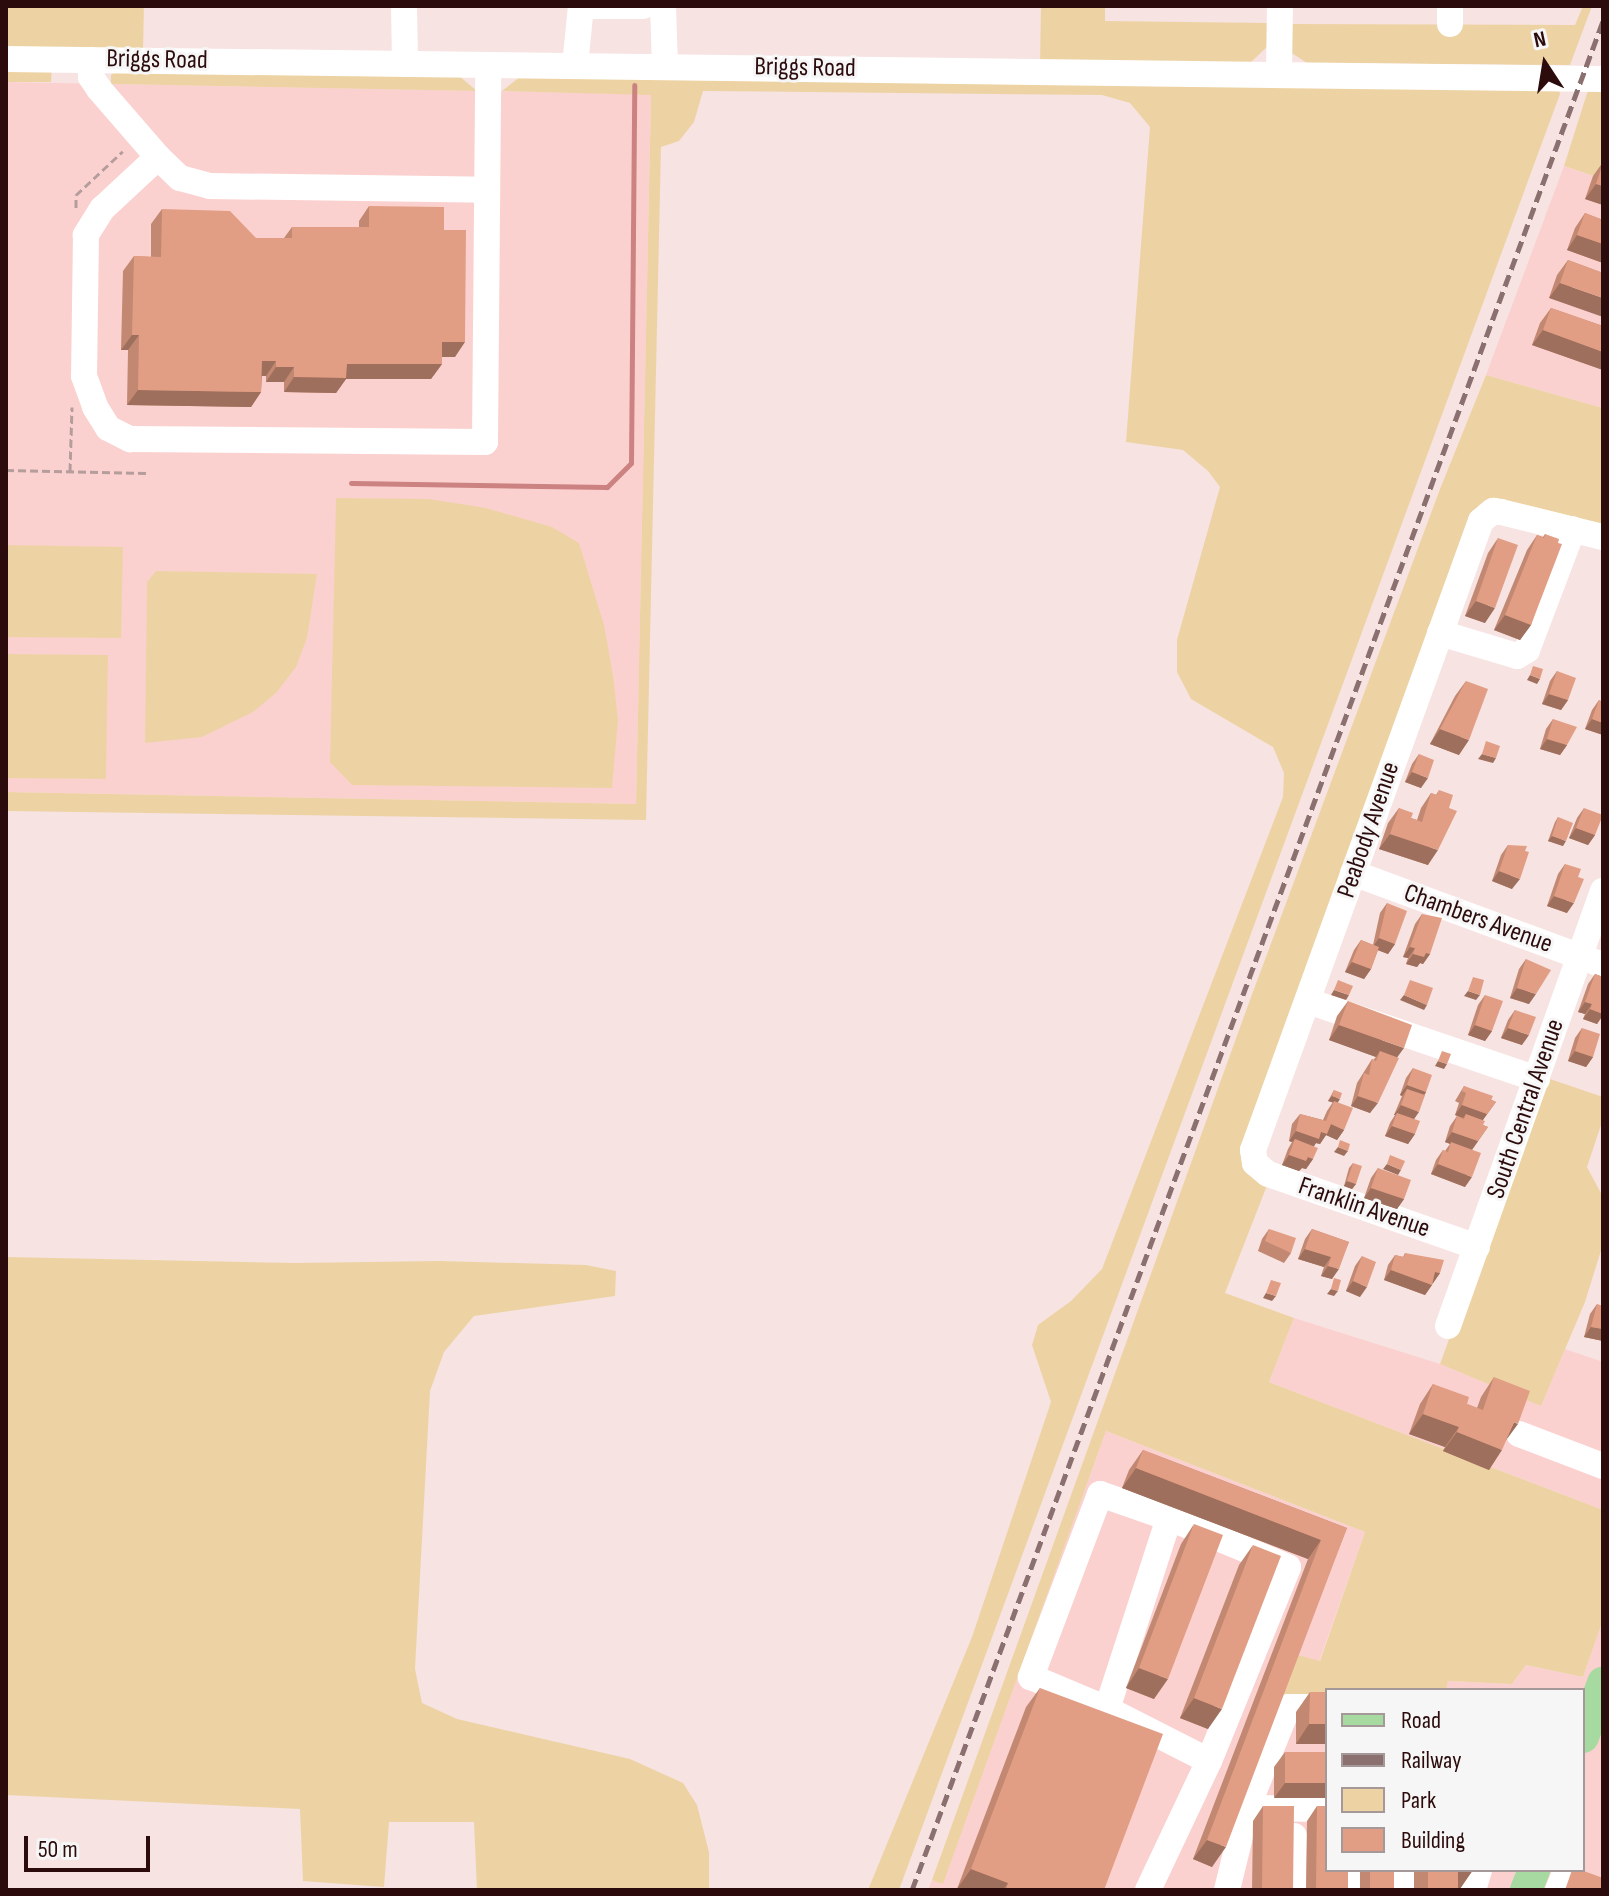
<!DOCTYPE html>
<style>
body{margin:0}
#map{position:relative;width:1609px;height:1896px;overflow:hidden;background:#f7e3e2;font-family:"Sofia Sans Condensed",sans-serif}
div>[style]{position:absolute}
.built>*{inset:0;background:#fbd1cf}
.green>*{inset:0;background:#edd3a4}
.stream>*{height:5px;margin:-2.5px;padding:0 2.5px;transform-origin:2.5px;border-radius:2.5px;background:#cb8280}
.path>*{height:3px;margin-top:-1.5px;transform-origin:0;background:repeating-linear-gradient(90deg,#b59d9c 0 8px,transparent 0 12px)}
.minor>*{height:26px;margin:-13px;padding:0 13px;transform-origin:13px;border-radius:13px;background:#fff}
.major>*{height:32px;margin:-16px;padding:0 16px;transform-origin:16px;border-radius:16px;background:#a6daa0}
.rail>*{height:5px;margin-top:-2.5px;transform-origin:0;background:repeating-linear-gradient(90deg,#8b7070 0 12px,transparent 0 18px)}
.wall>*{inset:0;background:#c28872}
.shaded-wall>*{inset:0;background:#9e6f5c}
.building>*{inset:0;background:#e29e84}
span{translate:-50% -50%;white-space:nowrap;text-align:center;line-height:1.15;-webkit-text-stroke:6px #f6f6f6;paint-order:stroke}
.street-label{font-size:26px;color:#2c0b0c}
.frame{position:absolute;inset:0;border:8px solid #2c0b0c;pointer-events:none}
.legend{position:absolute;left:1325px;top:1688px;width:260px;height:184px;box-sizing:border-box;background:#f6f6f6;border:2px solid #a59898;margin:0;padding:10px 14px;list-style:none;font-size:24px;color:#2c0b0c}
.legend li{display:flex;align-items:center;gap:16px;height:40px}
.legend b{width:40px;border:2px solid #a59898}
.north{position:absolute;left:1505px;top:24px;width:80px;height:80px;-webkit-text-stroke:6px #f6f6f6;paint-order:stroke;rotate:348deg;font-size:22px;font-weight:700;line-height:32px;text-align:center;color:#2c0b0c}
.north::after{content:'';display:block;margin:auto;width:28px;height:36px;background:#2c0b0c;clip-path:polygon(50% 0,100% 100%,50% 72%,0 100%)}
.scale{position:absolute;left:24px;top:1836px;width:126px;height:36px;box-sizing:border-box;border:4px solid #2c0b0c;border-top:0;padding-left:10px;font-size:24px;line-height:28px;white-space:nowrap;color:#2c0b0c;-webkit-text-stroke:6px #f6f6f6;paint-order:stroke}
</style>
<div id="map">
<div class="built">
<div style="clip-path:polygon(6px 82px,651px 94px,636px 804px,6px 792px)"></div>
<div style="clip-path:polygon(1564px 166px,1603px 179px,1603px 408px,1486px 375px)"></div>
<div style="clip-path:polygon(1294px 1318px,1440px 1364px,1541px 1405px,1565px 1349px,1603px 1362px,1603px 1510px,1269px 1382px)"></div>
<div style="clip-path:polygon(1106px 1431px,1365px 1532px,1319px 1662px,1327px 1698px,1327px 1870px,1583px 1870px,1583px 1690px,1446px 1690px,1448px 1681px,1512px 1684px,1526px 1665px,1583px 1677px,1603px 1620px,1603px 1890px,928px 1890px,932px 1880px,943px 1883px)"></div>
</div>
<div class="green">
<div style="clip-path:polygon(6px 6px,144px 6px,143px 49px,6px 47px)"></div>
<div style="clip-path:polygon(1041px 6px,1105px 6px,1105px 21px,1269px 23px,1269px 45px,1250px 63px,1040px 63px)"></div>
<div style="clip-path:polygon(1583px 6px,1592px 6px,1570px 65px,1307px 63px,1287px 50px,1289px 24px,1575px 25px)"></div>
<div style="clip-path:polygon(6px 66px,52px 66px,51px 82px,6px 82px)"></div>
<div style="clip-path:polygon(124px 66px,452px 70px,477px 91px,111px 84px,111px 75px)"></div>
<div style="clip-path:polygon(526px 72px,1558px 87px,1560px 94px,899px 1890px,868px 1890px,972px 1637px,1051px 1402px,1032px 1345px,1038px 1325px,1071px 1301px,1102px 1269px,1283px 797px,1284px 773px,1273px 747px,1191px 699px,1177px 672px,1177px 640px,1220px 487px,1208px 471px,1183px 450px,1126px 442px,1150px 127px,1130px 103px,1102px 95px,703px 91px,694px 122px,679px 141px,661px 147px,646px 820px,6px 811px,6px 792px,636px 804px,651px 95px,502px 91px)"></div>
<div style="clip-path:polygon(1589px 87px,1603px 87px,1603px 179px,1564px 166px)"></div>
<div style="clip-path:polygon(1486px 375px,1603px 408px,1603px 527px,1486px 500px,1478px 506px,1250px 1139px,1268px 1183px,1225px 1293px,1294px 1318px,1269px 1382px,1603px 1510px,1603px 1620px,1583px 1677px,1526px 1665px,1512px 1684px,1448px 1681px,1446px 1690px,1327px 1690px,1327px 1698px,1278px 1698px,1294px 1654px,1320px 1661px,1365px 1532px,1106px 1431px,943px 1884px,932px 1880px,1247px 1008px,1440px 489px)"></div>
<div style="clip-path:polygon(336px 498px,429px 499px,486px 508px,552px 527px,579px 543px,604px 625px,613px 675px,618px 720px,612px 788px,352px 785px,330px 762px)"></div>
<div style="clip-path:polygon(6px 545px,123px 547px,121px 638px,6px 637px)"></div>
<div style="clip-path:polygon(156px 571px,317px 574px,307px 638px,296px 667px,276px 693px,253px 712px,202px 737px,145px 743px,147px 582px)"></div>
<div style="clip-path:polygon(6px 654px,108px 655px,106px 779px,6px 778px)"></div>
<div style="clip-path:polygon(1544px 1077px,1603px 1097px,1603px 1119px,1587px 1167px,1603px 1197px,1603px 1244px,1585px 1302px,1541px 1406px,1440px 1364px)"></div>
<div style="clip-path:polygon(6px 1257px,296px 1263px,440px 1261px,586px 1265px,616px 1271px,615px 1296px,474px 1316px,444px 1352px,430px 1391px,415px 1669px,422px 1703px,457px 1719px,630px 1759px,683px 1783px,697px 1805px,709px 1852px,709px 1890px,477px 1890px,474px 1822px,389px 1822px,384px 1887px,303px 1881px,300px 1809px,6px 1795px)"></div>
</div>
<div class="stream">
<div style="left:351px;top:483px;width:256px;rotate:0.9deg"></div>
<div style="left:607px;top:487px;width:34px;rotate:-45deg"></div>
<div style="left:631px;top:463px;width:378px;rotate:-89.5deg"></div>
</div>
<div class="path">
<div style="left:76px;top:208px;width:13px;rotate:-90deg"></div>
<div style="left:76px;top:195px;width:64px;rotate:-43.1deg"></div>
<div style="left:6px;top:470px;width:140px;rotate:1.2deg"></div>
<div style="left:70px;top:471px;width:64px;rotate:-88.2deg"></div>
</div>
<div class="minor">
<div style="left:404px;top:6px;width:58px;rotate:89deg"></div>
<div style="left:663px;top:6px;width:61px;rotate:88.1deg"></div>
<div style="left:1450px;top:6px;width:18px;rotate:90deg"></div>
<div style="left:6px;top:59px;width:1597px;rotate:0.72deg"></div>
<div style="left:91px;top:60px;width:17px;rotate:90deg"></div>
<div style="left:91px;top:77px;width:14px;rotate:56deg"></div>
<div style="left:99px;top:89px;width:90px;rotate:49.1deg"></div>
<div style="left:158px;top:157px;width:76px;rotate:137.1deg"></div>
<div style="left:102px;top:209px;width:31px;rotate:122deg"></div>
<div style="left:86px;top:235px;width:141px;rotate:90.8deg"></div>
<div style="left:84px;top:376px;width:33px;rotate:70deg"></div>
<div style="left:95px;top:407px;width:25px;rotate:58deg"></div>
<div style="left:108px;top:428px;width:25px;rotate:27deg"></div>
<div style="left:130px;top:439px;width:355px;rotate:0.5deg"></div>
<div style="left:485px;top:442px;width:377px;rotate:-89.5deg"></div>
<div style="left:575px;top:66px;width:60px;rotate:-84.3deg"></div>
<div style="left:581px;top:6px;width:62px"></div>
<div style="left:1279px;top:74px;width:68px;rotate:-89.2deg"></div>
<div style="left:158px;top:157px;width:30px;rotate:44deg"></div>
<div style="left:180px;top:178px;width:31px;rotate:15deg"></div>
<div style="left:210px;top:186px;width:277px;rotate:0.8deg"></div>
<div style="left:1440px;top:633px;width:80px;rotate:16.6deg"></div>
<div style="left:1517px;top:656px;width:12px;rotate:-31deg"></div>
<div style="left:1527px;top:650px;width:129px;rotate:-69.2deg"></div>
<div style="left:1353px;top:873px;width:266px;rotate:20.2deg"></div>
<div style="left:1308px;top:1001px;width:242px;rotate:18.8deg"></div>
<div style="left:1477px;top:1247px;width:221px;rotate:-160.7deg"></div>
<div style="left:1268px;top:1174px;width:17px;rotate:-140deg"></div>
<div style="left:1255px;top:1163px;width:13px;rotate:-99deg"></div>
<div style="left:1253px;top:1150px;width:669px;rotate:-70.08deg"></div>
<div style="left:1481px;top:521px;width:16px;rotate:-40deg"></div>
<div style="left:1493px;top:511px;width:8px;rotate:7deg"></div>
<div style="left:1501px;top:512px;width:105px;rotate:13.8deg"></div>
<div style="left:1448px;top:1326px;width:462px;rotate:-70.4deg"></div>
<div style="left:1519px;top:1434px;width:90px;rotate:20.9deg"></div>
<div style="left:1107px;top:1709px;width:114px;rotate:27deg"></div>
<div style="left:1259px;top:1808px;width:68px;rotate:0.8deg"></div>
<div style="left:1148px;top:1890px;width:143px;rotate:-64.7deg"></div>
<div style="left:1209px;top:1761px;width:209px;rotate:-67.8deg"></div>
<div style="left:1288px;top:1567px;width:129px;rotate:-157.6deg"></div>
<div style="left:1169px;top:1518px;width:73px;rotate:-160.8deg"></div>
<div style="left:1100px;top:1494px;width:196px;rotate:110.7deg"></div>
<div style="left:1031px;top:1677px;width:82px;rotate:22.8deg"></div>
<div style="left:1107px;top:1709px;width:201px;rotate:-72deg"></div>
<div style="left:1227px;top:1890px;width:84px;rotate:-76.3deg"></div>
<div style="left:1247px;top:1808px;width:109px;rotate:-67.9deg"></div>
<div style="left:1288px;top:1707px;width:39px"></div>
<div style="left:1293px;top:1890px;width:54px;rotate:-88.9deg"></div>
<div style="left:1348px;top:1890px;width:20px;rotate:-87deg"></div>
<div style="left:1401px;top:1890px;width:20px;rotate:-90deg"></div>
<div style="left:1473px;top:1890px;width:21px;rotate:-73deg"></div>
<div style="left:1558px;top:1890px;width:22px;rotate:-68deg"></div>
</div>
<div class="major">
<div style="left:1583px;top:1737px;width:58px;rotate:-69.7deg"></div>
<div style="left:1526px;top:1890px;width:22px;rotate:-68deg"></div>
</div>
<div class="rail">
<div style="left:912px;top:1890px;width:1993px;rotate:-69.71deg"></div>
</div>
<div class="wall">
<div style="clip-path:polygon(1603px 162px,1603px 205px,1585px 199px,1593px 176px)"></div>
<div style="clip-path:polygon(369px 206px,444px 230px,455px 357px,442px 357px,442px 364px,431px 379px,346px 379px,336px 393px,284px 392px,284px 382px,266px 382px,266px 376px,262px 376px,261px 392px,251px 407px,127px 405px,128px 350px,121px 350px,123px 271px,134px 256px,151px 257px,151px 224px,162px 209px,256px 238px,284px 238px,292px 227px,359px 227px,359px 221px)"></div>
<div style="clip-path:polygon(1585px 213px,1603px 220px,1603px 263px,1567px 250px,1575px 228px)"></div>
<div style="clip-path:polygon(1568px 260px,1603px 273px,1549px 298px,1557px 275px)"></div>
<div style="clip-path:polygon(1551px 308px,1603px 326px,1603px 370px,1532px 345px,1540px 323px)"></div>
<div style="clip-path:polygon(1545px 534px,1558px 543px,1531px 625px,1520px 640px,1494px 630px,1527px 550px,1537px 535px,1543px 537px)"></div>
<div style="clip-path:polygon(1498px 538px,1485px 623px,1465px 616px,1488px 553px)"></div>
<div style="clip-path:polygon(1557px 671px,1568px 700px,1561px 710px,1542px 704px,1550px 681px)"></div>
<div style="clip-path:polygon(1466px 681px,1459px 755px,1430px 744px,1455px 696px)"></div>
<div style="clip-path:polygon(1599px 700px,1603px 702px,1603px 735px,1585px 729px,1592px 710px)"></div>
<div style="clip-path:polygon(1553px 719px,1567px 745px,1560px 755px,1540px 749px,1546px 729px)"></div>
<div style="clip-path:polygon(1419px 754px,1421px 788px,1405px 782px,1412px 764px)"></div>
<div style="clip-path:polygon(1439px 790px,1428px 865px,1379px 849px,1388px 823px,1399px 808px,1411px 818px,1417px 820px,1421px 808px,1431px 793px,1436px 795px)"></div>
<div style="clip-path:polygon(1584px 808px,1595px 835px,1588px 845px,1569px 838px,1577px 818px)"></div>
<div style="clip-path:polygon(1558px 817px,1563px 846px,1548px 841px,1555px 822px)"></div>
<div style="clip-path:polygon(1508px 845px,1512px 889px,1492px 881px,1501px 855px)"></div>
<div style="clip-path:polygon(1565px 864px,1567px 913px,1547px 906px,1558px 874px)"></div>
<div style="clip-path:polygon(1387px 903px,1395px 944px,1388px 954px,1378px 950px,1371px 969px,1364px 979px,1345px 972px,1354px 950px,1361px 940px,1373px 945px,1380px 913px)"></div>
<div style="clip-path:polygon(1422px 914px,1430px 954px,1423px 964px,1420px 963px,1417px 967px,1406px 964px,1408px 958px,1403px 957px,1415px 924px)"></div>
<div style="clip-path:polygon(1526px 959px,1529px 1004px,1510px 998px,1519px 969px)"></div>
<div style="clip-path:polygon(1595px 974px,1603px 977px,1603px 1016px,1597px 1024px,1583px 1019px,1585px 1014px,1578px 1012px,1588px 984px)"></div>
<div style="clip-path:polygon(1485px 995px,1492px 1031px,1485px 1041px,1468px 1035px,1478px 1005px)"></div>
<div style="clip-path:polygon(1348px 1001px,1397px 1057px,1370px 1113px,1351px 1106px,1357px 1083px,1372px 1059px,1373px 1060px,1376px 1057px,1329px 1040px,1337px 1016px)"></div>
<div style="clip-path:polygon(1515px 1010px,1522px 1045px,1501px 1038px,1508px 1020px)"></div>
<div style="clip-path:polygon(1582px 1028px,1593px 1057px,1586px 1067px,1568px 1061px,1575px 1038px)"></div>
<div style="clip-path:polygon(1413px 1068px,1426px 1092px,1414px 1119px,1415px 1134px,1408px 1144px,1385px 1136px,1390px 1123px,1395px 1115px,1394px 1115px,1402px 1096px,1400px 1095px,1406px 1078px)"></div>
<div style="clip-path:polygon(1464px 1086px,1496px 1102px,1483px 1120px,1483px 1125px,1488px 1127px,1472px 1150px,1465px 1187px,1431px 1174px,1436px 1160px,1443px 1150px,1445px 1151px,1450px 1144px,1445px 1142px,1450px 1126px,1457px 1116px,1463px 1118px,1455px 1115px,1459px 1103px,1455px 1101px)"></div>
<div style="clip-path:polygon(1334px 1090px,1338px 1102px,1344px 1130px,1337px 1140px,1326px 1135px,1320px 1144px,1316px 1143px,1314px 1146px,1313px 1159px,1306px 1169px,1302px 1168px,1299px 1171px,1282px 1165px,1288px 1149px,1292px 1142px,1289px 1141px,1292px 1124px,1300px 1114px,1323px 1120px,1327px 1111px,1333px 1102px,1328px 1101px)"></div>
<div style="clip-path:polygon(1353px 1163px,1356px 1184px,1352px 1189px,1344px 1186px,1349px 1168px)"></div>
<div style="clip-path:polygon(1378px 1168px,1404px 1199px,1397px 1209px,1364px 1198px,1371px 1178px)"></div>
<div style="clip-path:polygon(1269px 1229px,1291px 1253px,1284px 1263px,1258px 1251px,1262px 1239px)"></div>
<div style="clip-path:polygon(1312px 1229px,1349px 1242px,1332px 1279px,1321px 1276px,1324px 1267px,1298px 1259px,1305px 1239px)"></div>
<div style="clip-path:polygon(1405px 1253px,1440px 1273px,1425px 1295px,1384px 1280px,1388px 1265px,1395px 1255px,1403px 1257px)"></div>
<div style="clip-path:polygon(1362px 1256px,1360px 1297px,1346px 1291px,1355px 1266px)"></div>
<div style="clip-path:polygon(1597px 1304px,1603px 1341px,1584px 1337px,1590px 1314px)"></div>
<div style="clip-path:polygon(1494px 1377px,1506px 1440px,1489px 1470px,1443px 1451px,1445px 1447px,1409px 1434px,1420px 1404px,1433px 1384px,1467px 1404px,1477px 1408px,1481px 1397px)"></div>
<div style="clip-path:polygon(1143px 1450px,1347px 1528px,1212px 1867px,1193px 1859px,1308px 1559px,1122px 1488px,1129px 1470px)"></div>
<div style="clip-path:polygon(1194px 1524px,1154px 1699px,1126px 1688px,1181px 1544px)"></div>
<div style="clip-path:polygon(1253px 1545px,1208px 1729px,1180px 1718px,1239px 1565px)"></div>
<div style="clip-path:polygon(1040px 1688px,1104px 1890px,960px 1890px,957px 1889px,1026px 1707px)"></div>
<div style="clip-path:polygon(1310px 1692px,1327px 1692px,1327px 1744px,1296px 1744px,1296px 1712px)"></div>
<div style="clip-path:polygon(1285px 1752px,1327px 1752px,1274px 1798px,1274px 1767px)"></div>
<div style="clip-path:polygon(1263px 1806px,1293px 1890px,1252px 1890px,1253px 1821px)"></div>
<div style="clip-path:polygon(1317px 1806px,1348px 1890px,1306px 1890px,1307px 1821px)"></div>
<div style="clip-path:polygon(1360px 1870px,1394px 1870px,1394px 1890px,1360px 1890px)"></div>
<div style="clip-path:polygon(1414px 1870px,1473px 1870px,1458px 1890px,1414px 1890px)"></div>
</div>
<div class="shaded-wall">
<div style="clip-path:polygon(1596px 184px,1603px 186px,1603px 205px,1585px 199px)"></div>
<div style="clip-path:polygon(1577px 235px,1603px 244px,1603px 263px,1567px 250px)"></div>
<div style="clip-path:polygon(1560px 283px,1603px 298px,1603px 317px,1549px 298px)"></div>
<div style="clip-path:polygon(1543px 330px,1603px 352px,1603px 370px,1532px 345px)"></div>
<div style="clip-path:polygon(132px 335px,139px 335px,128px 350px,121px 350px)"></div>
<div style="clip-path:polygon(442px 342px,465px 342px,455px 357px,432px 357px)"></div>
<div style="clip-path:polygon(262px 361px,276px 361px,266px 376px,252px 376px)"></div>
<div style="clip-path:polygon(347px 364px,442px 364px,431px 379px,346px 379px,336px 393px,284px 392px,294px 377px)"></div>
<div style="clip-path:polygon(276px 367px,294px 367px,284px 382px,266px 382px)"></div>
<div style="clip-path:polygon(138px 390px,261px 392px,251px 407px,127px 405px)"></div>
<div style="clip-path:polygon(1476px 601px,1495px 608px,1485px 623px,1465px 616px)"></div>
<div style="clip-path:polygon(1505px 615px,1531px 625px,1520px 640px,1494px 630px)"></div>
<div style="clip-path:polygon(1530px 675px,1540px 679px,1537px 684px,1527px 680px)"></div>
<div style="clip-path:polygon(1549px 694px,1568px 700px,1561px 710px,1542px 704px)"></div>
<div style="clip-path:polygon(1592px 719px,1603px 723px,1603px 735px,1585px 729px)"></div>
<div style="clip-path:polygon(1440px 729px,1469px 740px,1459px 755px,1430px 744px)"></div>
<div style="clip-path:polygon(1547px 739px,1567px 745px,1560px 755px,1540px 749px)"></div>
<div style="clip-path:polygon(1482px 754px,1496px 758px,1493px 763px,1478px 759px)"></div>
<div style="clip-path:polygon(1412px 772px,1428px 778px,1421px 788px,1405px 782px)"></div>
<div style="clip-path:polygon(1576px 828px,1595px 835px,1588px 845px,1569px 838px)"></div>
<div style="clip-path:polygon(1390px 834px,1438px 850px,1428px 865px,1379px 849px)"></div>
<div style="clip-path:polygon(1552px 836px,1566px 841px,1563px 846px,1548px 841px)"></div>
<div style="clip-path:polygon(1499px 871px,1520px 879px,1512px 889px,1492px 881px)"></div>
<div style="clip-path:polygon(1554px 896px,1574px 903px,1567px 913px,1547px 906px)"></div>
<div style="clip-path:polygon(1379px 938px,1395px 944px,1388px 954px,1372px 948px)"></div>
<div style="clip-path:polygon(1410px 947px,1415px 948px,1408px 958px,1403px 957px)"></div>
<div style="clip-path:polygon(1426px 953px,1430px 954px,1423px 964px,1420px 963px,1417px 967px,1406px 964px,1413px 954px)"></div>
<div style="clip-path:polygon(1352px 962px,1371px 969px,1364px 979px,1345px 972px)"></div>
<div style="clip-path:polygon(1517px 988px,1536px 994px,1529px 1004px,1510px 998px)"></div>
<div style="clip-path:polygon(1334px 990px,1349px 995px,1346px 1000px,1331px 995px)"></div>
<div style="clip-path:polygon(1468px 991px,1480px 995px,1476px 1000px,1464px 996px)"></div>
<div style="clip-path:polygon(1404px 995px,1427px 1005px,1424px 1010px,1400px 1000px)"></div>
<div style="clip-path:polygon(1585px 1002px,1592px 1004px,1585px 1014px,1578px 1012px)"></div>
<div style="clip-path:polygon(1590px 1009px,1603px 1014px,1597px 1024px,1583px 1019px)"></div>
<div style="clip-path:polygon(1339px 1025px,1404px 1048px,1393px 1063px,1380px 1051px,1376px 1057px,1329px 1040px)"></div>
<div style="clip-path:polygon(1475px 1025px,1492px 1031px,1485px 1041px,1468px 1035px)"></div>
<div style="clip-path:polygon(1508px 1028px,1529px 1035px,1522px 1045px,1501px 1038px)"></div>
<div style="clip-path:polygon(1575px 1051px,1593px 1057px,1586px 1067px,1568px 1061px)"></div>
<div style="clip-path:polygon(1438px 1061px,1447px 1064px,1444px 1069px,1435px 1066px)"></div>
<div style="clip-path:polygon(1407px 1085px,1426px 1092px,1419px 1102px,1407px 1089px,1402px 1096px,1400px 1095px)"></div>
<div style="clip-path:polygon(1332px 1096px,1340px 1099px,1337px 1104px,1328px 1101px)"></div>
<div style="clip-path:polygon(1358px 1096px,1378px 1103px,1370px 1113px,1351px 1106px)"></div>
<div style="clip-path:polygon(1401px 1105px,1419px 1112px,1412px 1122px,1397px 1113px,1395px 1115px,1394px 1115px)"></div>
<div style="clip-path:polygon(1462px 1105px,1487px 1114px,1480px 1124px,1466px 1114px,1463px 1118px,1455px 1115px)"></div>
<div style="clip-path:polygon(1331px 1124px,1344px 1130px,1337px 1140px,1326px 1135px,1320px 1144px,1316px 1143px,1312px 1149px,1295px 1139px,1292px 1142px,1289px 1141px,1296px 1131px)"></div>
<div style="clip-path:polygon(1392px 1126px,1415px 1134px,1408px 1144px,1385px 1136px)"></div>
<div style="clip-path:polygon(1452px 1132px,1478px 1141px,1471px 1151px,1445px 1142px)"></div>
<div style="clip-path:polygon(1338px 1147px,1348px 1151px,1344px 1156px,1334px 1152px)"></div>
<div style="clip-path:polygon(1289px 1155px,1308px 1157px,1313px 1159px,1306px 1169px,1302px 1168px,1299px 1171px,1282px 1165px)"></div>
<div style="clip-path:polygon(1387px 1164px,1401px 1170px,1398px 1175px,1383px 1169px)"></div>
<div style="clip-path:polygon(1438px 1164px,1472px 1177px,1465px 1187px,1431px 1174px)"></div>
<div style="clip-path:polygon(1347px 1181px,1356px 1184px,1352px 1189px,1344px 1186px)"></div>
<div style="clip-path:polygon(1371px 1188px,1404px 1199px,1397px 1209px,1364px 1198px)"></div>
<div style="clip-path:polygon(1305px 1249px,1331px 1257px,1324px 1267px,1298px 1259px)"></div>
<div style="clip-path:polygon(1328px 1266px,1339px 1269px,1332px 1279px,1321px 1276px)"></div>
<div style="clip-path:polygon(1391px 1270px,1432px 1285px,1425px 1295px,1384px 1280px)"></div>
<div style="clip-path:polygon(1435px 1272px,1440px 1273px,1433px 1283px,1428px 1282px)"></div>
<div style="clip-path:polygon(1353px 1281px,1367px 1287px,1360px 1297px,1346px 1291px)"></div>
<div style="clip-path:polygon(1331px 1289px,1338px 1291px,1334px 1296px,1327px 1294px)"></div>
<div style="clip-path:polygon(1266px 1293px,1276px 1296px,1272px 1301px,1263px 1298px)"></div>
<div style="clip-path:polygon(1591px 1327px,1603px 1329px,1603px 1341px,1584px 1337px)"></div>
<div style="clip-path:polygon(1423px 1414px,1459px 1427px,1445px 1447px,1409px 1434px)"></div>
<div style="clip-path:polygon(1514px 1422px,1518px 1424px,1504px 1443px)"></div>
<div style="clip-path:polygon(1457px 1432px,1502px 1450px,1489px 1470px,1443px 1451px)"></div>
<div style="clip-path:polygon(1136px 1468px,1321px 1540px,1308px 1559px,1122px 1488px)"></div>
<div style="clip-path:polygon(1139px 1668px,1168px 1679px,1154px 1699px,1126px 1688px)"></div>
<div style="clip-path:polygon(1194px 1698px,1222px 1709px,1208px 1729px,1180px 1718px)"></div>
<div style="clip-path:polygon(1309px 1724px,1327px 1724px,1327px 1744px,1296px 1744px)"></div>
<div style="clip-path:polygon(1285px 1783px,1327px 1783px,1327px 1798px,1274px 1798px)"></div>
<div style="clip-path:polygon(1207px 1840px,1226px 1847px,1212px 1867px,1193px 1859px)"></div>
<div style="clip-path:polygon(971px 1869px,1008px 1883px,1003px 1890px,960px 1890px,957px 1889px)"></div>
<div style="clip-path:polygon(1457px 1870px,1473px 1870px,1460px 1889px,1444px 1889px)"></div>
</div>
<div class="building">
<div style="clip-path:polygon(1603px 163px,1603px 186px,1596px 184px)"></div>
<div style="clip-path:polygon(369px 206px,444px 207px,444px 230px,466px 230px,465px 342px,442px 342px,442px 364px,347px 364px,346px 378px,294px 377px,294px 367px,276px 367px,276px 361px,262px 361px,261px 392px,138px 390px,139px 335px,132px 335px,134px 256px,161px 257px,162px 209px,230px 211px,256px 238px,292px 238px,292px 227px,369px 227px)"></div>
<div style="clip-path:polygon(1585px 213px,1603px 220px,1603px 244px,1577px 235px)"></div>
<div style="clip-path:polygon(1568px 260px,1603px 273px,1603px 298px,1560px 283px)"></div>
<div style="clip-path:polygon(1551px 308px,1603px 326px,1603px 352px,1543px 330px)"></div>
<div style="clip-path:polygon(1545px 534px,1559px 539px,1558px 543px,1562px 544px,1531px 625px,1505px 615px,1537px 535px,1544px 538px)"></div>
<div style="clip-path:polygon(1498px 538px,1518px 545px,1495px 608px,1476px 601px)"></div>
<div style="clip-path:polygon(1533px 666px,1543px 669px,1540px 679px,1530px 675px)"></div>
<div style="clip-path:polygon(1557px 671px,1576px 678px,1568px 700px,1549px 694px)"></div>
<div style="clip-path:polygon(1466px 681px,1488px 689px,1469px 740px,1440px 729px)"></div>
<div style="clip-path:polygon(1599px 700px,1603px 702px,1603px 723px,1592px 719px)"></div>
<div style="clip-path:polygon(1553px 719px,1577px 727px,1567px 745px,1547px 739px)"></div>
<div style="clip-path:polygon(1486px 741px,1500px 746px,1496px 758px,1482px 754px)"></div>
<div style="clip-path:polygon(1419px 754px,1434px 760px,1428px 778px,1412px 772px)"></div>
<div style="clip-path:polygon(1439px 790px,1453px 795px,1449px 808px,1457px 811px,1438px 850px,1390px 834px,1399px 808px,1413px 813px,1411px 818px,1422px 822px,1431px 793px,1437px 795px)"></div>
<div style="clip-path:polygon(1584px 808px,1603px 815px,1595px 835px,1576px 828px)"></div>
<div style="clip-path:polygon(1558px 817px,1573px 823px,1566px 841px,1552px 836px)"></div>
<div style="clip-path:polygon(1508px 845px,1527px 846px,1525px 851px,1529px 852px,1520px 879px,1499px 871px)"></div>
<div style="clip-path:polygon(1565px 864px,1581px 869px,1578px 877px,1584px 879px,1574px 903px,1554px 896px)"></div>
<div style="clip-path:polygon(1387px 903px,1407px 911px,1395px 944px,1379px 938px)"></div>
<div style="clip-path:polygon(1422px 914px,1442px 918px,1430px 954px,1426px 953px,1424px 957px,1413px 954px,1415px 948px,1410px 947px)"></div>
<div style="clip-path:polygon(1361px 940px,1379px 947px,1371px 969px,1352px 962px)"></div>
<div style="clip-path:polygon(1526px 959px,1551px 970px,1536px 994px,1517px 988px)"></div>
<div style="clip-path:polygon(1595px 974px,1603px 977px,1603px 1014px,1590px 1009px,1592px 1004px,1585px 1002px)"></div>
<div style="clip-path:polygon(1473px 977px,1484px 980px,1480px 995px,1468px 991px)"></div>
<div style="clip-path:polygon(1338px 980px,1353px 986px,1349px 995px,1334px 990px)"></div>
<div style="clip-path:polygon(1410px 980px,1433px 988px,1427px 1005px,1404px 995px)"></div>
<div style="clip-path:polygon(1485px 995px,1503px 1001px,1492px 1031px,1475px 1025px)"></div>
<div style="clip-path:polygon(1348px 1001px,1412px 1025px,1404px 1048px,1339px 1025px)"></div>
<div style="clip-path:polygon(1515px 1010px,1536px 1017px,1529px 1035px,1508px 1028px)"></div>
<div style="clip-path:polygon(1582px 1028px,1600px 1034px,1593px 1057px,1575px 1051px)"></div>
<div style="clip-path:polygon(1380px 1051px,1399px 1058px,1378px 1103px,1358px 1096px,1364px 1073px,1369px 1075px,1372px 1059px,1376px 1061px)"></div>
<div style="clip-path:polygon(1442px 1051px,1451px 1054px,1447px 1064px,1438px 1061px)"></div>
<div style="clip-path:polygon(1413px 1068px,1432px 1075px,1426px 1092px,1407px 1085px)"></div>
<div style="clip-path:polygon(1464px 1086px,1493px 1096px,1491px 1100px,1496px 1102px,1487px 1114px,1462px 1105px,1466px 1093px,1462px 1091px)"></div>
<div style="clip-path:polygon(1407px 1089px,1425px 1095px,1419px 1112px,1401px 1105px)"></div>
<div style="clip-path:polygon(1334px 1090px,1342px 1093px,1340px 1099px,1332px 1096px)"></div>
<div style="clip-path:polygon(1334px 1101px,1353px 1108px,1344px 1130px,1331px 1124px,1327px 1134px,1321px 1132px,1319px 1139px,1296px 1131px,1300px 1114px,1326px 1121px)"></div>
<div style="clip-path:polygon(1397px 1113px,1420px 1121px,1415px 1134px,1392px 1126px)"></div>
<div style="clip-path:polygon(1466px 1114px,1485px 1121px,1483px 1125px,1488px 1127px,1478px 1141px,1452px 1132px,1457px 1116px,1464px 1119px)"></div>
<div style="clip-path:polygon(1295px 1139px,1318px 1148px,1313px 1159px,1308px 1157px,1306px 1161px,1289px 1155px)"></div>
<div style="clip-path:polygon(1340px 1140px,1350px 1144px,1348px 1151px,1338px 1147px)"></div>
<div style="clip-path:polygon(1451px 1142px,1481px 1153px,1472px 1177px,1438px 1164px,1443px 1150px,1448px 1152px)"></div>
<div style="clip-path:polygon(1390px 1155px,1405px 1161px,1401px 1170px,1387px 1164px)"></div>
<div style="clip-path:polygon(1353px 1163px,1362px 1166px,1356px 1184px,1347px 1181px)"></div>
<div style="clip-path:polygon(1378px 1168px,1411px 1180px,1404px 1199px,1371px 1188px)"></div>
<div style="clip-path:polygon(1269px 1229px,1296px 1238px,1291px 1253px,1265px 1241px)"></div>
<div style="clip-path:polygon(1312px 1229px,1349px 1242px,1339px 1269px,1328px 1266px,1331px 1257px,1305px 1249px)"></div>
<div style="clip-path:polygon(1405px 1253px,1444px 1260px,1440px 1273px,1435px 1272px,1432px 1285px,1391px 1270px,1395px 1255px,1404px 1257px)"></div>
<div style="clip-path:polygon(1362px 1256px,1376px 1262px,1367px 1287px,1353px 1281px)"></div>
<div style="clip-path:polygon(1334px 1278px,1341px 1280px,1338px 1291px,1331px 1289px)"></div>
<div style="clip-path:polygon(1271px 1280px,1281px 1283px,1276px 1296px,1266px 1293px)"></div>
<div style="clip-path:polygon(1597px 1304px,1603px 1306px,1603px 1329px,1591px 1327px)"></div>
<div style="clip-path:polygon(1494px 1377px,1530px 1391px,1518px 1424px,1514px 1422px,1502px 1450px,1457px 1432px,1459px 1427px,1423px 1414px,1433px 1384px,1469px 1397px,1467px 1404px,1483px 1410px)"></div>
<div style="clip-path:polygon(1143px 1450px,1347px 1528px,1226px 1847px,1207px 1840px,1321px 1540px,1136px 1468px)"></div>
<div style="clip-path:polygon(1194px 1524px,1223px 1535px,1168px 1679px,1139px 1668px)"></div>
<div style="clip-path:polygon(1253px 1545px,1281px 1556px,1222px 1709px,1194px 1698px)"></div>
<div style="clip-path:polygon(1040px 1688px,1163px 1734px,1104px 1890px,1006px 1890px,1008px 1883px,971px 1869px)"></div>
<div style="clip-path:polygon(1310px 1692px,1327px 1692px,1327px 1724px,1309px 1724px)"></div>
<div style="clip-path:polygon(1285px 1752px,1327px 1752px,1327px 1783px,1285px 1783px)"></div>
<div style="clip-path:polygon(1263px 1806px,1294px 1806px,1293px 1890px,1262px 1890px)"></div>
<div style="clip-path:polygon(1317px 1806px,1327px 1806px,1327px 1870px,1348px 1870px,1348px 1890px,1316px 1890px)"></div>
<div style="clip-path:polygon(1370px 1870px,1394px 1870px,1394px 1890px,1370px 1890px)"></div>
<div style="clip-path:polygon(1428px 1870px,1458px 1870px,1458px 1890px,1428px 1890px)"></div>
<div style="clip-path:polygon(1572px 1870px,1581px 1870px,1603px 1878px,1603px 1890px,1565px 1890px)"></div>
</div>
<div class="street-label">
<span style="left:157px;top:60px;rotate:1deg">Briggs Road</span>
<span style="left:805px;top:68px;rotate:1deg">Briggs Road</span>
<span style="left:1369px;top:830px;rotate:-71deg">Peabody Avenue</span>
<span style="left:1478px;top:919px;rotate:20deg">Chambers Avenue</span>
<span style="left:1526px;top:1109px;rotate:-71deg">South Central Avenue</span>
<span style="left:1364px;top:1208px;rotate:19deg">Franklin Avenue</span>
</div>
<div class="frame"></div>
<ul class="legend">
<li><b style="height:10px;background:#a6daa0"></b>Road</li>
<li><b style="height:10px;background:#8b7070"></b>Railway</li>
<li><b style="height:22px;background:#edd3a4"></b>Park</li>
<li><b style="height:22px;background:#e29e84"></b>Building</li>
</ul>
<div class="north">N</div>
<div class="scale">50 m</div>
</div>
